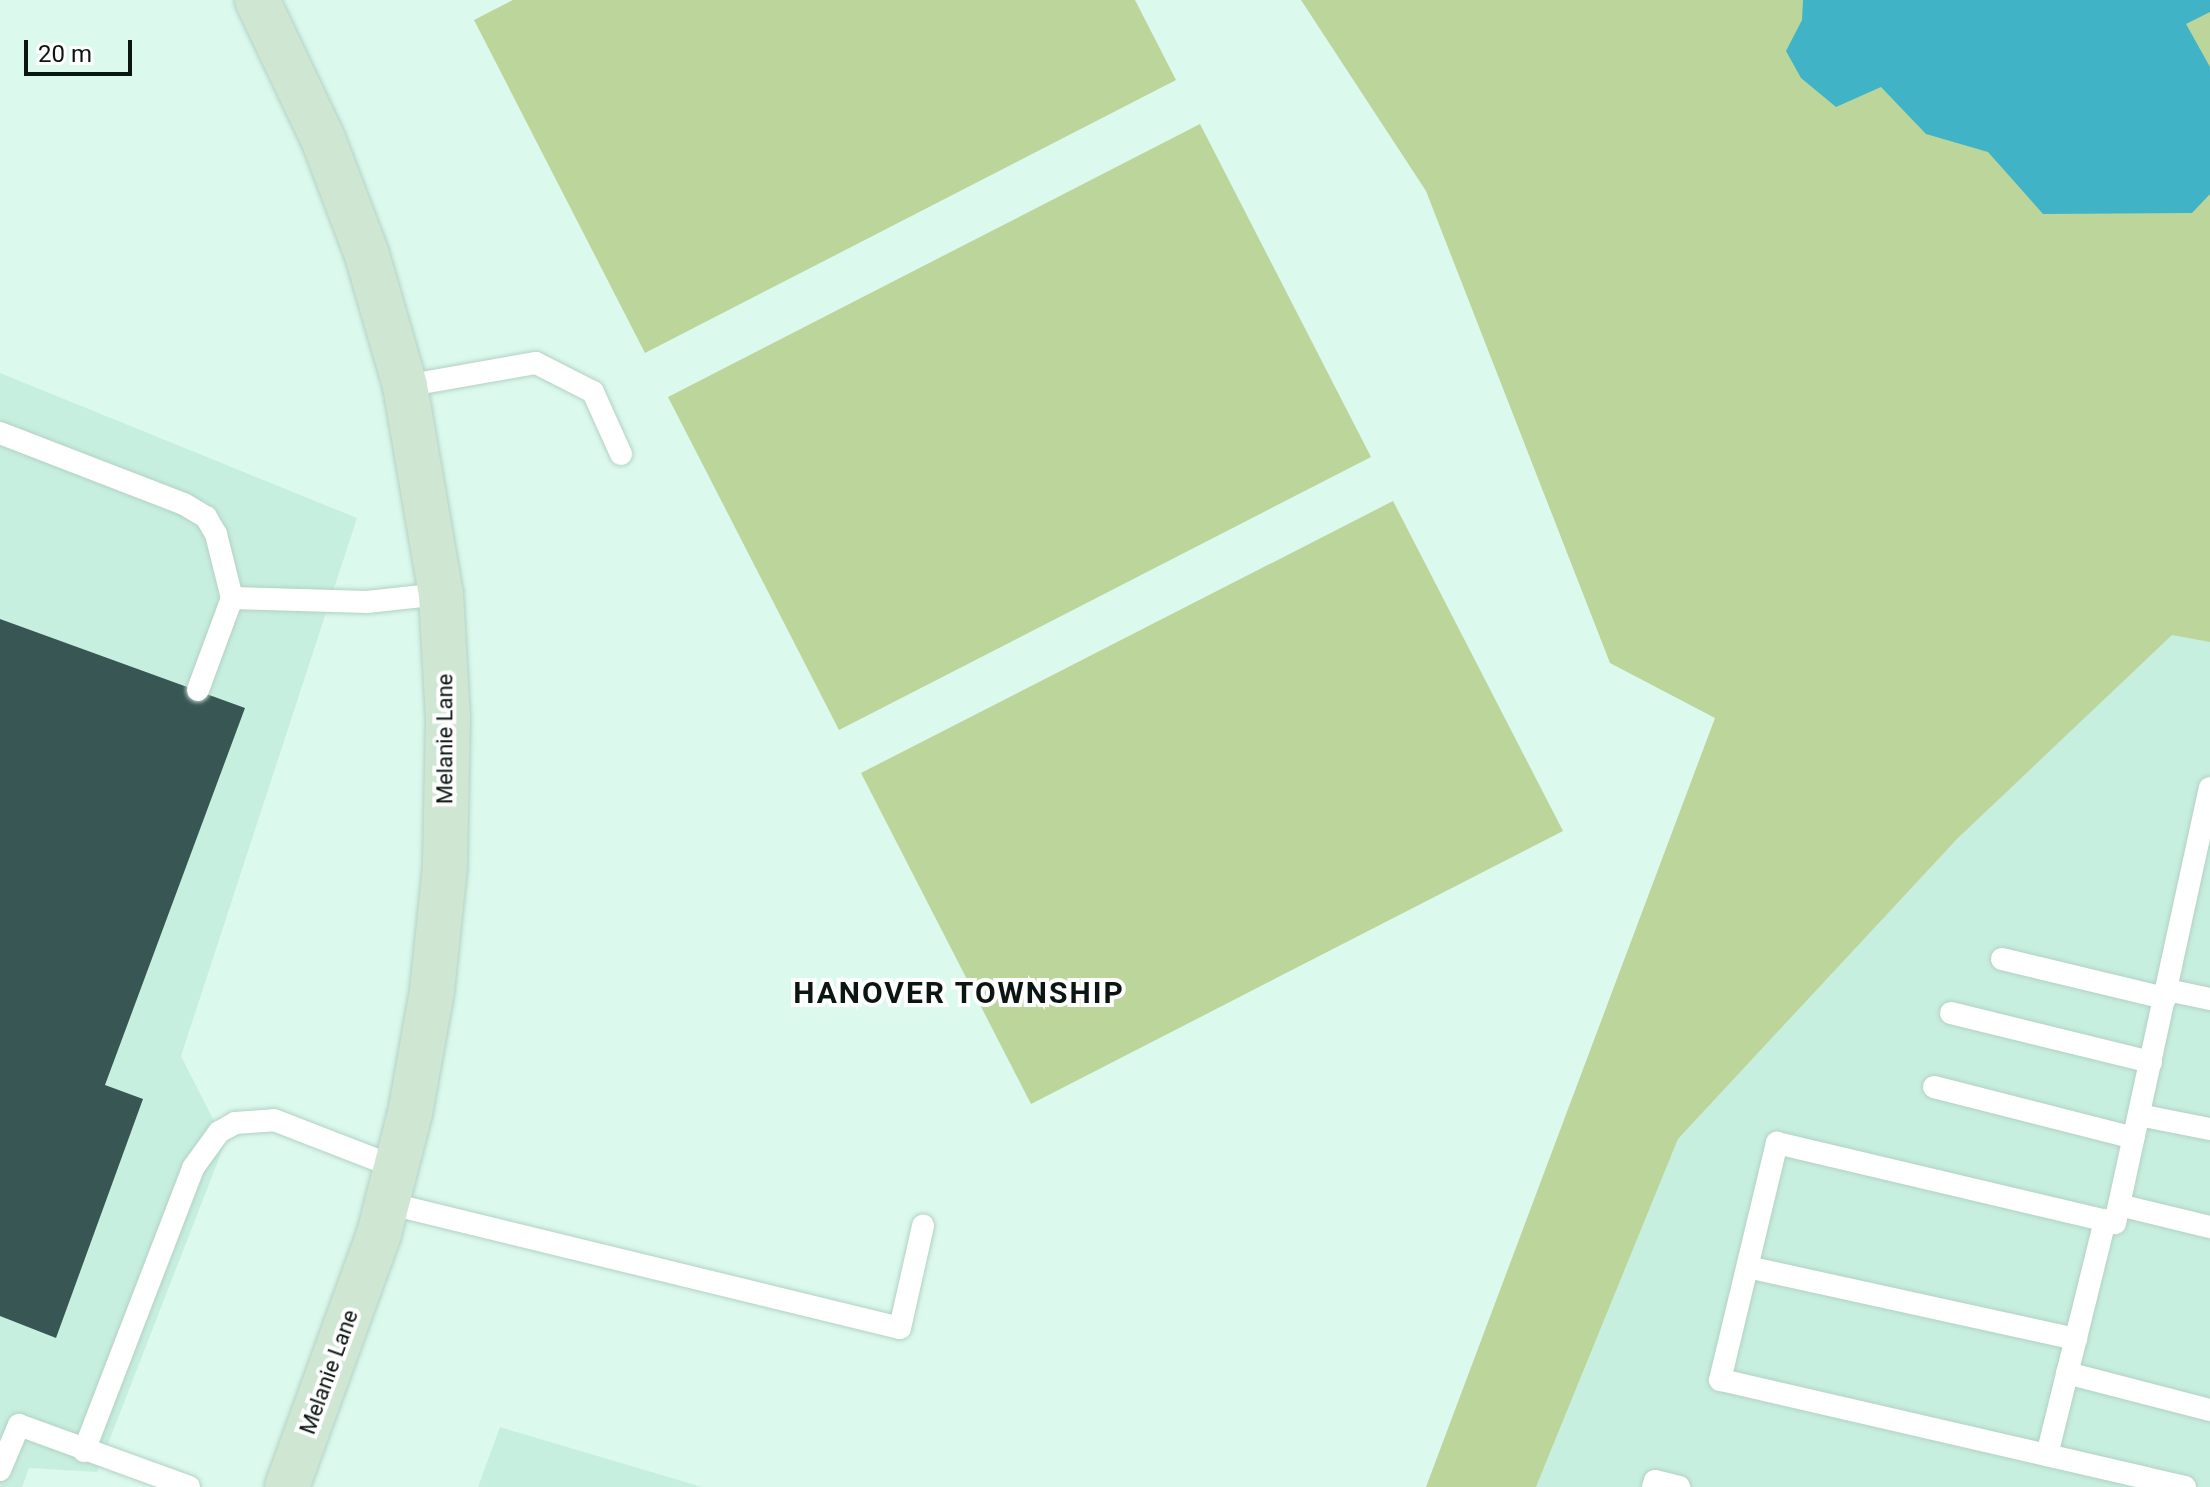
<!DOCTYPE html>
<style>
body{margin:0}
#map{position:relative;width:2210px;height:1487px;overflow:hidden;background:#dbf9ed;font-family:Roboto,sans-serif}
div>[style]{position:absolute}
.built>*{inset:0;background:#c7efdf}
.green>*{inset:0;background:#bcd59a}
.water>*{inset:0;background:#41b3c7}
.building>*{inset:0;background:#385654}
.roads{filter:drop-shadow(0 0 2px #b3d1c5) drop-shadow(0 0 2px #b3d1c5)}
.lane>*{height:22px;margin:-11px;padding:0 11px;transform-origin:11px;border-radius:11px;background:#fff}
.secondary>*{height:44px;margin:-22px;padding:0 22px;transform-origin:22px;border-radius:22px;background:#cfe6d3}
span{translate:-50% -50%;white-space:nowrap;text-align:center;line-height:1.15;-webkit-text-stroke:8px #fefefe;paint-order:stroke}
.street-label{font-size:22px;color:#0b1612}
.district-label{font-size:30px;color:#0b1612;font-weight:700;letter-spacing:2px}
.scale{position:absolute;left:24px;top:40px;width:108px;height:36px;box-sizing:border-box;border:4px solid #0b1612;border-top:0;padding-left:10px;font-size:24px;line-height:28px;white-space:nowrap;color:#0b1612;-webkit-text-stroke:6px #fefefe;paint-order:stroke}
</style>
<div id="map">
<div class="built">
<div style="clip-path:polygon(0 373px,357px 518px,181px 1056px,225px 1143px,97px 1472px,29px 1468px,22px 1487px,0 1487px)"></div>
<div style="clip-path:polygon(2172px 634px,2210px 642px,2210px 1487px,1536px 1487px,1678px 1139px,1958px 838px)"></div>
<div style="clip-path:polygon(500px 1427px,702px 1487px,478px 1487px)"></div>
</div>
<div class="green">
<div style="clip-path:polygon(513px 0,1135px 0,1176px 80px,645px 353px,474px 20px)"></div>
<div style="clip-path:polygon(1301px 0,2210px 0,2210px 642px,2172px 635px,1958px 838px,1678px 1139px,1536px 1487px,1426px 1487px,1715px 718px,1610px 663px,1426px 191px)"></div>
<div style="clip-path:polygon(1200px 124px,1371px 457px,839px 730px,668px 397px)"></div>
<div style="clip-path:polygon(1393px 501px,1563px 831px,1031px 1104px,861px 773px)"></div>
</div>
<div class="water">
<div style="clip-path:polygon(1803px 0,2210px 0,2210px 12px,2186px 24px,2210px 67px,2210px 194px,2192px 213px,2043px 214px,1988px 152px,1926px 134px,1881px 87px,1836px 107px,1801px 78px,1786px 51px,1802px 20px)"></div>
</div>
<div class="building">
<div style="clip-path:polygon(0 619px,245px 708px,105px 1085px,143px 1099px,56px 1338px,0 1316px)"></div>
</div>
<div class="roads">
<div class="lane">
<div style="left:405px;top:386px;width:133px;rotate:-10deg"></div>
<div style="left:536px;top:363px;width:64px;rotate:27deg"></div>
<div style="left:593px;top:392px;width:68px;rotate:65.7deg"></div>
<div style="left:0;top:433px;width:197px;rotate:21.1deg"></div>
<div style="left:184px;top:504px;width:26px;rotate:31deg"></div>
<div style="left:206px;top:517px;width:20px;rotate:60deg"></div>
<div style="left:216px;top:534px;width:66px;rotate:76deg"></div>
<div style="left:232px;top:598px;width:98px;rotate:110.3deg"></div>
<div style="left:232px;top:598px;width:135px;rotate:1.7deg"></div>
<div style="left:367px;top:602px;width:74px;rotate:-6.2deg"></div>
<div style="left:2002px;top:959px;width:168px;rotate:13.5deg"></div>
<div style="left:2167px;top:990px;width:44px;rotate:11.8deg"></div>
<div style="left:1951px;top:1013px;width:206px;rotate:13.8deg"></div>
<div style="left:1934px;top:1087px;width:206px;rotate:14.3deg"></div>
<div style="left:2139px;top:1115px;width:72px;rotate:11.2deg"></div>
<div style="left:387px;top:1203px;width:528px;rotate:13.69deg"></div>
<div style="left:900px;top:1328px;width:105px;rotate:-77.3deg"></div>
<div style="left:2119px;top:1205px;width:94px;rotate:13.6deg"></div>
<div style="left:1748px;top:1267px;width:336px;rotate:12.4deg"></div>
<div style="left:2067px;top:1373px;width:148px;rotate:14.5deg"></div>
<div style="left:84px;top:1451px;width:303px;rotate:-68.9deg"></div>
<div style="left:193px;top:1168px;width:44px;rotate:-54.2deg"></div>
<div style="left:219px;top:1132px;width:18px;rotate:-29deg"></div>
<div style="left:235px;top:1123px;width:39px;rotate:-4deg"></div>
<div style="left:274px;top:1120px;width:130px;rotate:21.2deg"></div>
<div style="left:2047px;top:1455px;width:242px;rotate:-76.1deg"></div>
<div style="left:0;top:1470px;width:49px;rotate:-67.1deg"></div>
<div style="left:19px;top:1425px;width:181px;rotate:20deg"></div>
<div style="left:1653px;top:1487px;width:6px;rotate:-72deg"></div>
<div style="left:1655px;top:1481px;width:25px;rotate:14deg"></div>
<div style="left:2185px;top:1487px;width:477px;rotate:-167deg"></div>
<div style="left:1720px;top:1380px;width:244px;rotate:-76.5deg"></div>
<div style="left:1777px;top:1143px;width:347px;rotate:13.3deg"></div>
<div style="left:2115px;top:1223px;width:445px;rotate:-77.7deg"></div>
</div>
<div class="secondary">
<div style="left:257px;top:0;width:154px;rotate:64.6deg"></div>
<div style="left:323px;top:139px;width:124px;rotate:69.2deg"></div>
<div style="left:367px;top:255px;width:136px;rotate:73.8deg"></div>
<div style="left:405px;top:386px;width:211px;rotate:80.2deg"></div>
<div style="left:441px;top:594px;width:124px;rotate:86.8deg"></div>
<div style="left:448px;top:718px;width:149px;rotate:91.2deg"></div>
<div style="left:445px;top:867px;width:125px;rotate:96deg"></div>
<div style="left:432px;top:991px;width:124px;rotate:100.2deg"></div>
<div style="left:410px;top:1113px;width:125px;rotate:104.4deg"></div>
<div style="left:379px;top:1234px;width:269px;rotate:110deg"></div>
</div>
</div>
<div class="street-label">
<span style="left:445px;top:739px;rotate:-90deg">Melanie Lane</span>
<span style="left:329px;top:1372px;rotate:-70deg">Melanie Lane</span>
</div>
<div class="district-label">
<span style="left:959px;top:993px">HANOVER TOWNSHIP</span>
</div>
<div class="scale">20 m</div>
</div>
